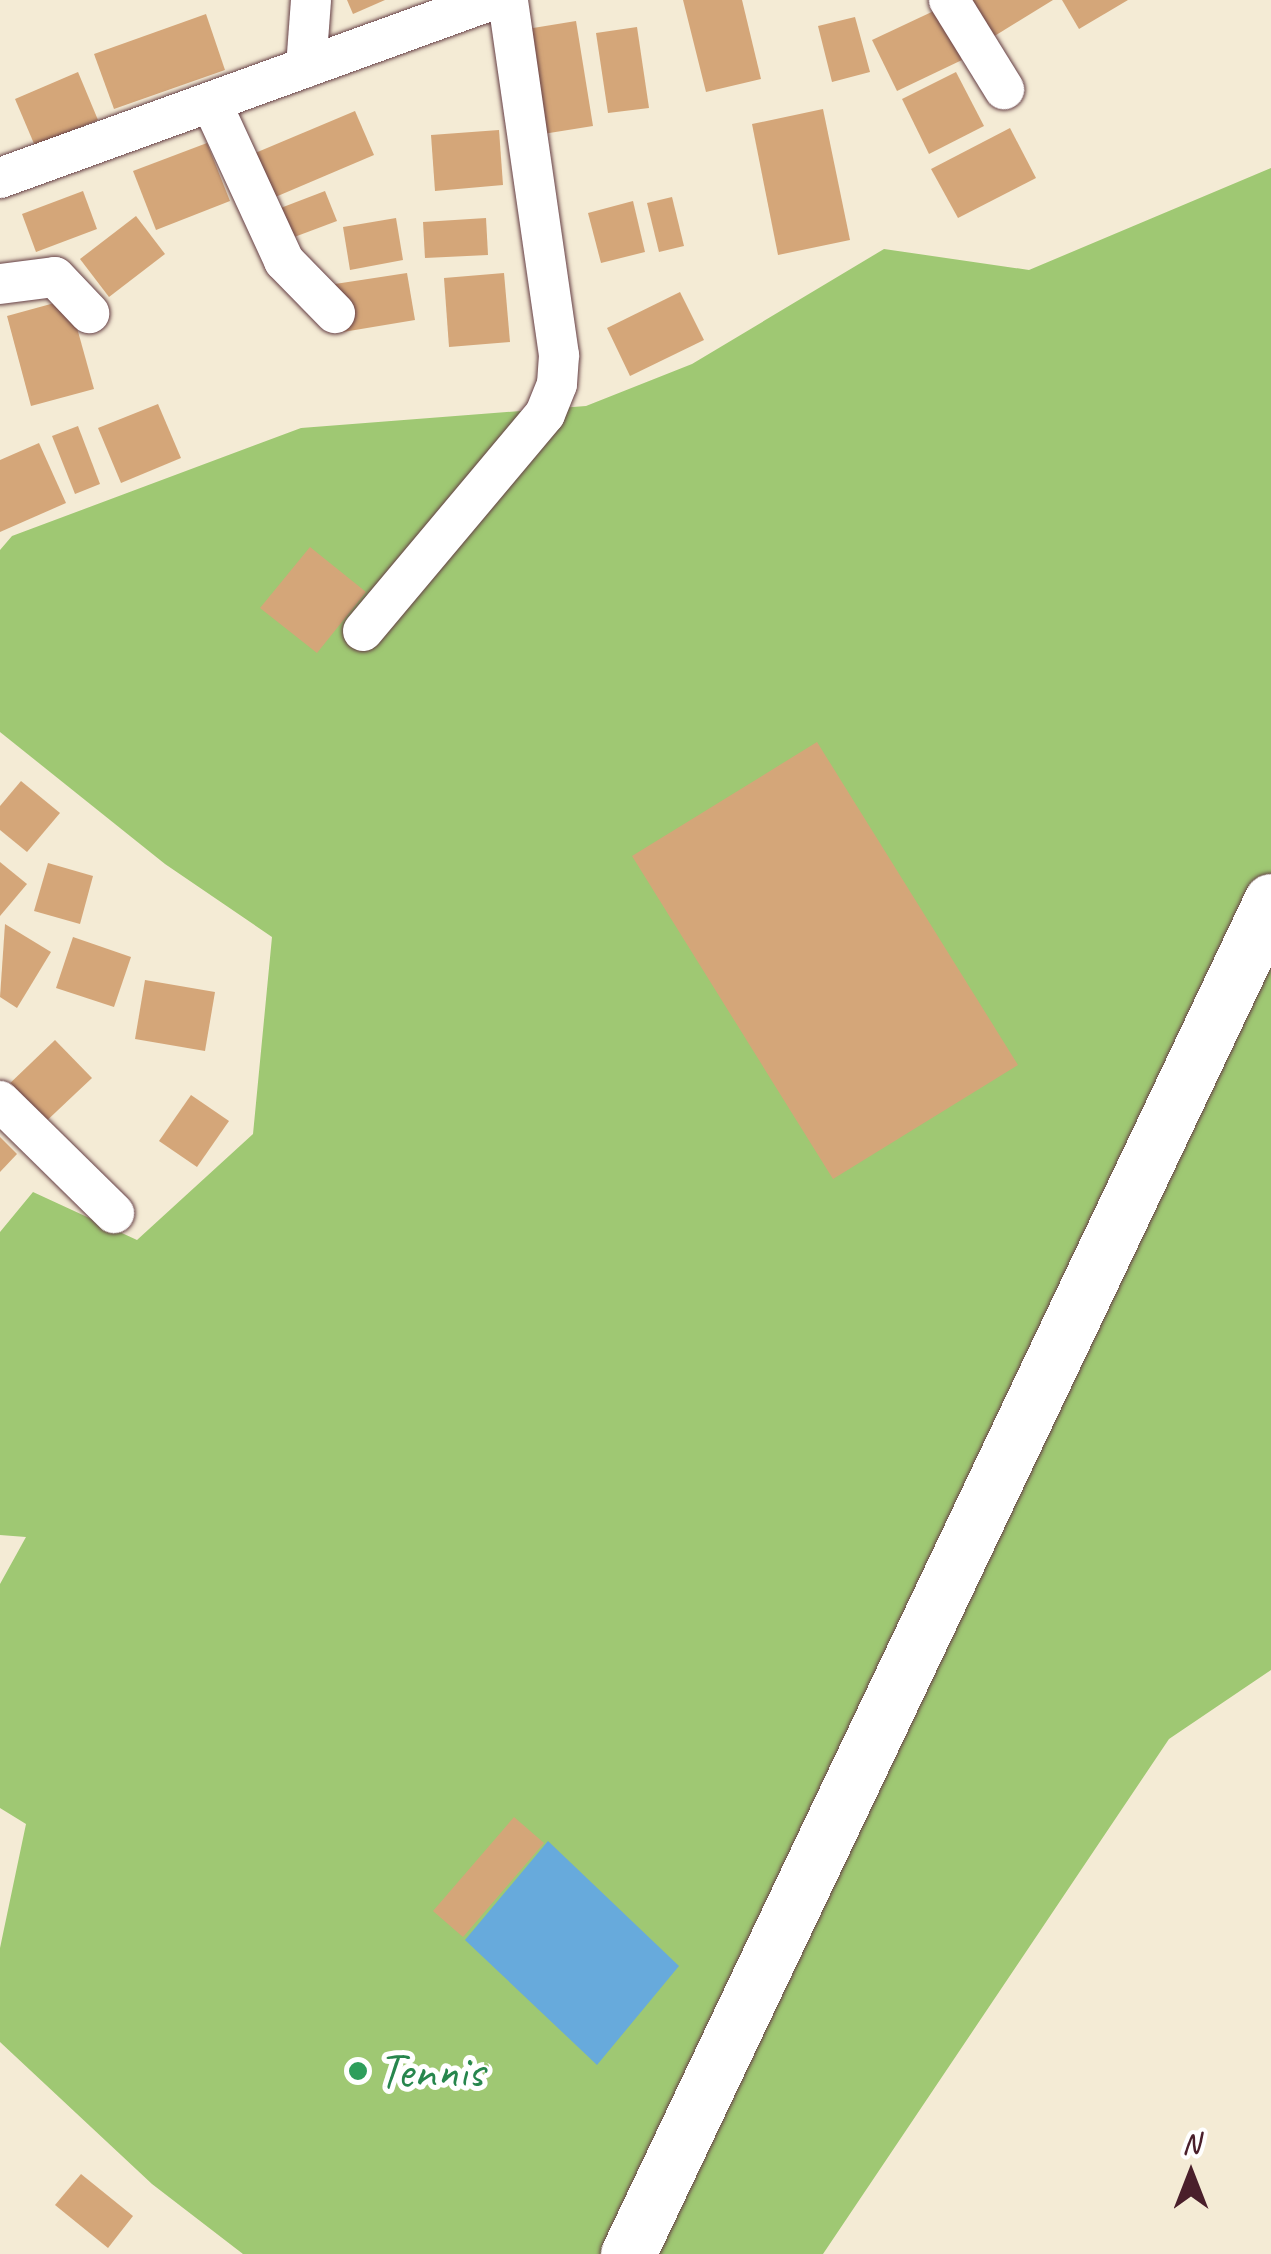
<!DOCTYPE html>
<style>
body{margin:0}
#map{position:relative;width:1271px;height:2254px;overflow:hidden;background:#f4ebd5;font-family:Caveat,sans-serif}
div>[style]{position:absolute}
.green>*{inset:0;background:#9fc873}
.water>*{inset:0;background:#67aadc}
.building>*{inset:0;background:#d4a679}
.roads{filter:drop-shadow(0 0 2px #643e44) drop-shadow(0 0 2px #643e44)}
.street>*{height:40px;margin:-20px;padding:0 20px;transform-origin:20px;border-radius:20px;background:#fff}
.secondary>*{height:55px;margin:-27.5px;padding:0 27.5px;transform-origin:27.5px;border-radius:27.5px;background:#fff}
.dots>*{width:28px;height:28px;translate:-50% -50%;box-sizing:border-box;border:5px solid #fff;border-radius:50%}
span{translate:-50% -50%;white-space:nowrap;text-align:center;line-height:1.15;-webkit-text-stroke:10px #fff;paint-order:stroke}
.leisure-label{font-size:50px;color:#27864d}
.left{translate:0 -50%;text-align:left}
.north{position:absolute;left:1141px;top:2124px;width:100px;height:100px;-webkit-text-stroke:8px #fff;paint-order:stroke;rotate:0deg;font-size:28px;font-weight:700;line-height:40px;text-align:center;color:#4a1f2b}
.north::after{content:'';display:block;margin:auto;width:35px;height:45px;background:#4a1f2b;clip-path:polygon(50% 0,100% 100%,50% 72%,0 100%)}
</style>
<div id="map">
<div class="green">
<div style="clip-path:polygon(1271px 168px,1271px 1670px,1169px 1739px,823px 2254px,243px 2254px,152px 2184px,0 2042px,0 1948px,26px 1824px,0 1808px,0 1584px,26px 1537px,0 1535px,0 1232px,33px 1192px,137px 1240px,253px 1134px,272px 937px,165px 864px,0 732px,0 550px,12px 536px,301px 428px,586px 406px,692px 364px,884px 249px,1029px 270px)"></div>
</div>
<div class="water">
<div style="clip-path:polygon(548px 1841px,679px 1966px,597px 2065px,465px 1940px)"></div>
</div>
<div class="building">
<div style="clip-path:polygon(347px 0,385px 0,353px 14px)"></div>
<div style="clip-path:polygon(683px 0,742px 0,761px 79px,706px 92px)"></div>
<div style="clip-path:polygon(963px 0,1053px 0,988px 40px)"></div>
<div style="clip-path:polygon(1062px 0,1128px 0,1079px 29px)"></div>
<div style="clip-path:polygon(938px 9px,962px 60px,897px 91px,872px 40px)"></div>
<div style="clip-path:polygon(206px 14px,225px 70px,114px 109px,94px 54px)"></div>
<div style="clip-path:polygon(855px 17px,870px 72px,832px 82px,818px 26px)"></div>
<div style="clip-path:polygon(576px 21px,593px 126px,543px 134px,527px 29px)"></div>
<div style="clip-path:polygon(637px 27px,649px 108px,608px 113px,596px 33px)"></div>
<div style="clip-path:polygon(78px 72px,98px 120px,35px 146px,15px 99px)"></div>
<div style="clip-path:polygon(956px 72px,984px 126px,929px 154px,902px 99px)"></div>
<div style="clip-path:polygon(823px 109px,850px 240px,778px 255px,752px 124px)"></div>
<div style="clip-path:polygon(355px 111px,374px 155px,273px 198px,253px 154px)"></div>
<div style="clip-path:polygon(1010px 128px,1036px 178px,958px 218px,931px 169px)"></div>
<div style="clip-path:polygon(499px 130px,503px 185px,435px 191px,431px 135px)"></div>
<div style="clip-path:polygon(207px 143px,230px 201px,156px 230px,133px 171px)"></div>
<div style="clip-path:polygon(83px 191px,97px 229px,36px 252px,22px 214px)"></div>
<div style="clip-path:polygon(325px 191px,337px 221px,289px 239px,278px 209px)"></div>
<div style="clip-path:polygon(672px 197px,684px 246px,659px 252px,647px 203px)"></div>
<div style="clip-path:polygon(633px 201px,645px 252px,601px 263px,588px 213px)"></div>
<div style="clip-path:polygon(136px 216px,165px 254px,109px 297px,80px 259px)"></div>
<div style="clip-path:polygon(396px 218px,403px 260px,350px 270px,343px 227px)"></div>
<div style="clip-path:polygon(486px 218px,488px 255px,425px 258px,423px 222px)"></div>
<div style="clip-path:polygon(407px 273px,415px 320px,343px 332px,335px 284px)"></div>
<div style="clip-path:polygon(504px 273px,510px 342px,449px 347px,444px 278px)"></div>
<div style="clip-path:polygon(680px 292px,704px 340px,630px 376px,607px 328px)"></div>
<div style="clip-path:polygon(69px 299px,94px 389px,31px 406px,7px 316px)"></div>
<div style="clip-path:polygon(158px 404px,181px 458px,121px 483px,98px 428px)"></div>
<div style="clip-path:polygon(78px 426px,100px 484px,75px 494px,52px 436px)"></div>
<div style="clip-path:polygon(39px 443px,66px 503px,0 532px,0 460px)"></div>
<div style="clip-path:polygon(310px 547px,366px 592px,317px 653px,260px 608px)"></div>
<div style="clip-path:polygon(817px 742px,1018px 1065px,833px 1179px,632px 856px)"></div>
<div style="clip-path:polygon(21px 781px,60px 813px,27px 852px,0 830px,0 806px)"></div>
<div style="clip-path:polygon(0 862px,27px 884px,0 916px)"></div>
<div style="clip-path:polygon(48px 863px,93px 876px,80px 924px,34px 911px)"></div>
<div style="clip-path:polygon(5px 924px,51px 952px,17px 1008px,0 997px)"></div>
<div style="clip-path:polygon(73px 937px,131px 957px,114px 1007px,56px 988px)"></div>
<div style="clip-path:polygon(145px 980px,215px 992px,205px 1051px,135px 1039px)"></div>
<div style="clip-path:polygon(55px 1040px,92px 1078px,40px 1127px,4px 1089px)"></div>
<div style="clip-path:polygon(191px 1095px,229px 1121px,197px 1167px,159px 1141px)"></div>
<div style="clip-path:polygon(0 1137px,17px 1154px,0 1172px)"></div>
<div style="clip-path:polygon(514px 1817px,544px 1843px,463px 1937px,433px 1911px)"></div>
<div style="clip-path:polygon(81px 2174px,133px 2216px,108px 2248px,55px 2205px)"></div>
</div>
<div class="roads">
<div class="street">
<div style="left:949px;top:0;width:105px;rotate:58.3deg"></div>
<div style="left:306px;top:67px;width:67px;rotate:-85.7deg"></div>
<div style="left:211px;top:102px;width:175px;rotate:65.3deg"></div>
<div style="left:284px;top:261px;width:73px;rotate:45.6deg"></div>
<div style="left:0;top:178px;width:523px;rotate:-19.89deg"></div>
<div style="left:0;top:284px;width:55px;rotate:-7.3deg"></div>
<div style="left:55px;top:277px;width:50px;rotate:46.6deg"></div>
<div style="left:363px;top:631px;width:283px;rotate:-50deg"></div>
<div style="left:545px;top:414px;width:32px;rotate:-68deg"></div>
<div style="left:557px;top:384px;width:29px;rotate:-86deg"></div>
<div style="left:559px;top:355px;width:359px;rotate:-98.2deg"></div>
<div style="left:0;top:1101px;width:160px;rotate:44.5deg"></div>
</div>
<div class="secondary">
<div style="left:628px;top:2254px;width:1498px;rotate:-64.58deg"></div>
</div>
</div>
<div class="dots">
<div style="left:358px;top:2071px;background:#2e9e5b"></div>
</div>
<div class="leisure-label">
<span class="left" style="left:378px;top:2071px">Tennis</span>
</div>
<div class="north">N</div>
</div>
